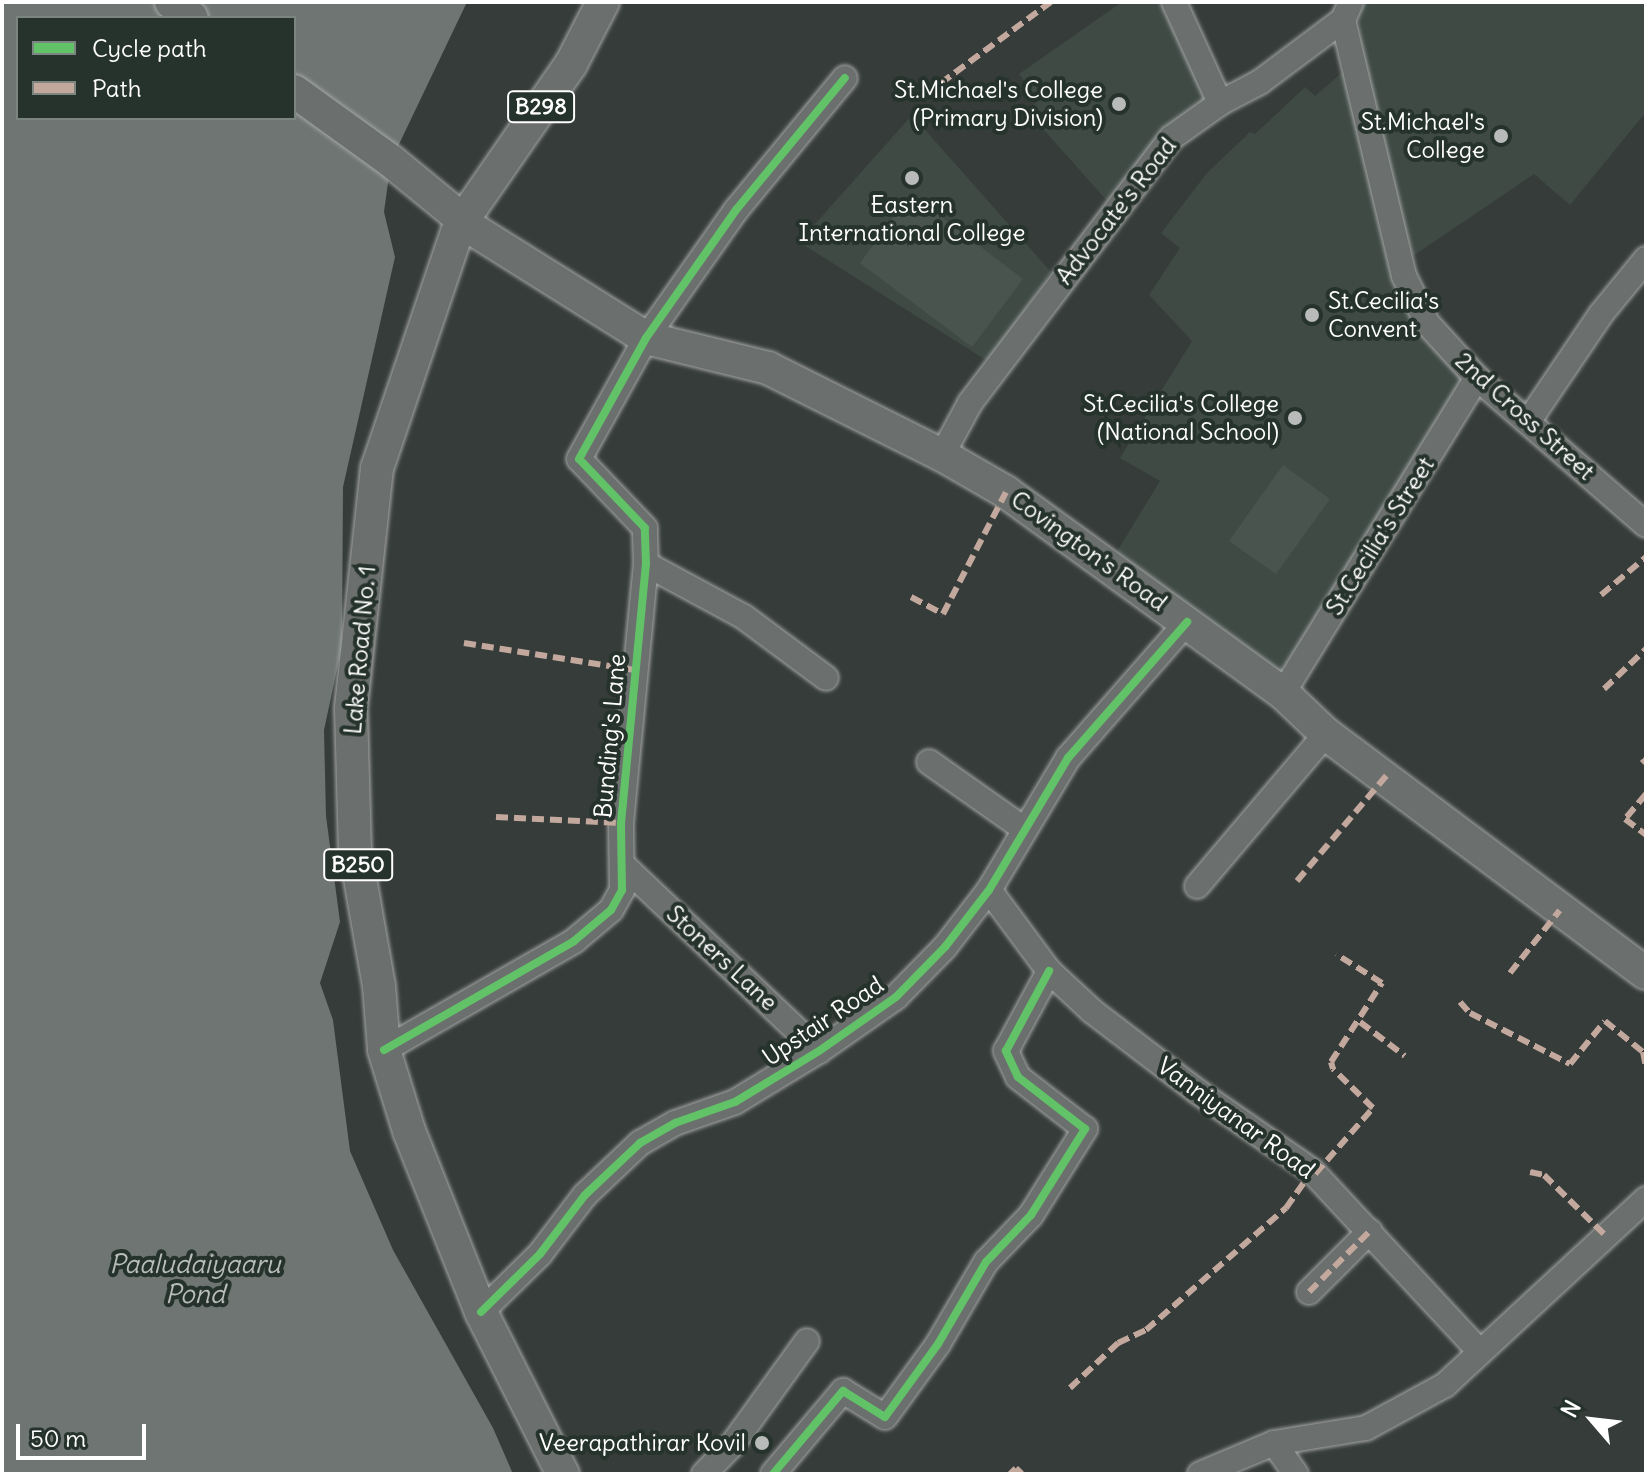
<!DOCTYPE html>
<style>
body{margin:0}
#map{position:relative;width:1648px;height:1476px;overflow:hidden;background:#363c39;font-family:Delius,sans-serif}
div>[style]{position:absolute}
.built>*{inset:0;background:#3f4a45}
.green>*{inset:0;background:#4a544f}
.water>*{inset:0;background:#6e7572}
.roads{filter:drop-shadow(0 0 2px #a5a7a6) drop-shadow(0 0 2px #a5a7a6)}
.minor>*{height:24px;margin:-12px;padding:0 12px;transform-origin:12px;border-radius:12px;background:#6b6f6d}
.major>*{height:32px;margin:-16px;padding:0 16px;transform-origin:16px;border-radius:16px;background:#6b6f6d}
.quiet>*{height:6px;margin-top:-3px;transform-origin:0;background:repeating-linear-gradient(90deg,#c3a89e 0 12px,transparent 0 18px)}
.cycleway>*{height:8px;margin:-4px;padding:0 4px;transform-origin:4px;border-radius:4px;background:#61c268}
.dots>*{width:22px;height:22px;translate:-50% -50%;box-sizing:border-box;border:4px solid #26332d;border-radius:50%}
span{translate:-50% -50%;white-space:nowrap;text-align:center;line-height:1.15;-webkit-text-stroke:8px #26332d;paint-order:stroke}
.shield-label span{padding:2px 6px;background:#26332d;border:2px solid;border-radius:6px;-webkit-text-stroke-width:0}
.shield-label{font-size:22px;color:#fff;font-weight:700}
.poi-label{font-size:24px;color:#fff}
.right{translate:-100% -50%;text-align:right}
.left{translate:0 -50%;text-align:left}
.street-label{font-size:24px;color:#fff}
.water-label{font-size:26px;color:#b9bdbc;font-style:italic}
.frame{position:absolute;inset:0;border:4px solid #fff;pointer-events:none}
.legend{position:absolute;left:16px;top:16px;width:280px;height:104px;box-sizing:border-box;background:#26332d;border:2px solid #7d8581;margin:0;padding:10px 14px;list-style:none;font-size:24px;color:#fff}
.legend li{display:flex;align-items:center;gap:16px;height:40px}
.legend b{width:40px;border:2px solid #7d8581}
.north{position:absolute;left:1552px;top:1380px;width:80px;height:80px;-webkit-text-stroke:6px #26332d;paint-order:stroke;rotate:298deg;font-size:22px;font-weight:700;line-height:32px;text-align:center;color:#fff}
.north::after{content:'';display:block;margin:auto;width:28px;height:36px;background:#fff;clip-path:polygon(50% 0,100% 100%,50% 72%,0 100%)}
.scale{position:absolute;left:16px;top:1424px;width:130px;height:36px;box-sizing:border-box;border:4px solid #fff;border-top:0;padding-left:10px;font-size:24px;line-height:28px;white-space:nowrap;color:#fff;-webkit-text-stroke:6px #26332d;paint-order:stroke}
</style>
<div id="map">
<div class="built">
<div style="clip-path:polygon(1122px 2px,1166px 2px,1211px 99px,1110px 204px,1027px 111px,1039px 100px,1019px 74px)"></div>
<div style="clip-path:polygon(1358px 2px,1646px 2px,1646px 112px,1570px 205px,1534px 174px,1413px 256px,1362px 94px)"></div>
<div style="clip-path:polygon(1345px 70px,1389px 255px,1471px 377px,1282px 685px,1113px 558px,1160px 481px,1120px 458px,1192px 341px,1149px 295px,1180px 248px,1161px 233px,1207px 173px,1250px 132px,1255px 134px,1305px 87px,1315px 96px)"></div>
<div style="clip-path:polygon(912px 115px,1051px 272px,989px 362px,799px 242px)"></div>
</div>
<div class="green">
<div style="clip-path:polygon(911px 194px,1023px 279px,972px 347px,860px 263px)"></div>
<div style="clip-path:polygon(1283px 465px,1330px 499px,1276px 574px,1229px 541px)"></div>
</div>
<div class="water">
<div style="clip-path:polygon(evenodd,2px 2px,467px 2px,391px 161px,384px 212px,395px 257px,343px 487px,342px 646px,324px 730px,326px 816px,340px 922px,320px 983px,333px 1020px,350px 1151px,393px 1250px,493px 1428px,513px 1474px,2px 1474px,2px 2px,18px 18px,294px 18px,294px 118px,18px 118px,18px 18px)"></div>
</div>
<div class="roads">
<div class="minor">
<div style="left:1174px;top:2px;width:111px;rotate:65.5deg"></div>
<div style="left:1343px;top:20px;width:263px;rotate:76.6deg"></div>
<div style="left:1404px;top:276px;width:52px;rotate:63.9deg"></div>
<div style="left:1427px;top:323px;width:74px;rotate:47.7deg"></div>
<div style="left:1477px;top:378px;width:224px;rotate:41deg"></div>
<div style="left:1528px;top:422px;width:130px;rotate:-55.9deg"></div>
<div style="left:1601px;top:314px;width:71px;rotate:-50.7deg"></div>
<div style="left:942px;top:455px;width:59px;rotate:-61.7deg"></div>
<div style="left:970px;top:403px;width:333px;rotate:-52.8deg"></div>
<div style="left:1171px;top:138px;width:60px;rotate:-35.5deg"></div>
<div style="left:1220px;top:103px;width:45px;rotate:-27.7deg"></div>
<div style="left:1260px;top:82px;width:104px;rotate:-36.8deg"></div>
<div style="left:1343px;top:20px;width:20px;rotate:-66deg"></div>
<div style="left:646px;top:564px;width:111px;rotate:28.4deg"></div>
<div style="left:744px;top:617px;width:102px;rotate:36.6deg"></div>
<div style="left:1283px;top:693px;width:370px;rotate:-58.4deg"></div>
<div style="left:929px;top:762px;width:116px;rotate:35.2deg"></div>
<div style="left:624px;top:866px;width:269px;rotate:43.5deg"></div>
<div style="left:1197px;top:886px;width:199px;rotate:-49.7deg"></div>
<div style="left:989px;top:890px;width:101px;rotate:53.5deg"></div>
<div style="left:1049px;top:971px;width:59px;rotate:42.9deg"></div>
<div style="left:1092px;top:1011px;width:133px;rotate:37.4deg"></div>
<div style="left:1198px;top:1092px;width:139px;rotate:34.7deg"></div>
<div style="left:1312px;top:1171px;width:247px;rotate:47.1deg"></div>
<div style="left:384px;top:1050px;width:219px;rotate:-29.8deg"></div>
<div style="left:574px;top:941px;width:48px;rotate:-40deg"></div>
<div style="left:611px;top:910px;width:23px;rotate:-61deg"></div>
<div style="left:622px;top:890px;width:67px;rotate:-90.9deg"></div>
<div style="left:621px;top:823px;width:260px;rotate:-84.5deg"></div>
<div style="left:646px;top:564px;width:36px;rotate:-92deg"></div>
<div style="left:645px;top:528px;width:95px;rotate:-133.7deg"></div>
<div style="left:579px;top:459px;width:138px;rotate:-61deg"></div>
<div style="left:646px;top:338px;width:156px;rotate:-54.9deg"></div>
<div style="left:736px;top:210px;width:171px;rotate:-50.5deg"></div>
<div style="left:1309px;top:1292px;width:86px;rotate:-45deg"></div>
<div style="left:481px;top:1312px;width:83px;rotate:-44.5deg"></div>
<div style="left:540px;top:1254px;width:74px;rotate:-52.7deg"></div>
<div style="left:585px;top:1195px;width:76px;rotate:-43.4deg"></div>
<div style="left:640px;top:1143px;width:40px;rotate:-29.7deg"></div>
<div style="left:675px;top:1123px;width:64px;rotate:-19.3deg"></div>
<div style="left:735px;top:1102px;width:98px;rotate:-31.3deg"></div>
<div style="left:819px;top:1051px;width:94px;rotate:-35deg"></div>
<div style="left:896px;top:997px;width:70px;rotate:-45.6deg"></div>
<div style="left:945px;top:947px;width:72px;rotate:-52.3deg"></div>
<div style="left:989px;top:890px;width:154px;rotate:-59.1deg"></div>
<div style="left:1068px;top:758px;width:181px;rotate:-48.8deg"></div>
<div style="left:1274px;top:1443px;width:38px;rotate:55deg"></div>
<div style="left:704px;top:1474px;width:40px;rotate:-46deg"></div>
<div style="left:732px;top:1445px;width:128px;rotate:-54.2deg"></div>
<div style="left:773px;top:1474px;width:109px;rotate:-49.9deg"></div>
<div style="left:843px;top:1391px;width:49px;rotate:31.8deg"></div>
<div style="left:885px;top:1417px;width:90px;rotate:-54deg"></div>
<div style="left:938px;top:1344px;width:95px;rotate:-59.7deg"></div>
<div style="left:986px;top:1262px;width:65px;rotate:-46.2deg"></div>
<div style="left:1031px;top:1215px;width:102px;rotate:-57.9deg"></div>
<div style="left:1085px;top:1129px;width:85px;rotate:-142.2deg"></div>
<div style="left:1018px;top:1077px;width:29px;rotate:-115deg"></div>
<div style="left:1006px;top:1051px;width:91px;rotate:-61.7deg"></div>
<div style="left:1200px;top:1474px;width:80px;rotate:-22.7deg"></div>
<div style="left:1274px;top:1443px;width:93px;rotate:-9.3deg"></div>
<div style="left:1366px;top:1428px;width:90px;rotate:-28.6deg"></div>
<div style="left:1445px;top:1385px;width:274px;rotate:-42.8deg"></div>
</div>
<div class="major">
<div style="left:171px;top:2px;width:26px;rotate:37deg"></div>
<div style="left:294px;top:91px;width:120px;rotate:35.8deg"></div>
<div style="left:391px;top:161px;width:79px;rotate:39.3deg"></div>
<div style="left:472px;top:207px;width:174px;rotate:-55.3deg"></div>
<div style="left:571px;top:64px;width:70px;rotate:-62.7deg"></div>
<div style="left:474px;top:230px;width:203px;rotate:32.1deg"></div>
<div style="left:646px;top:338px;width:126px;rotate:13.8deg"></div>
<div style="left:768px;top:368px;width:195px;rotate:26.6deg"></div>
<div style="left:942px;top:455px;width:74px;rotate:30deg"></div>
<div style="left:1006px;top:492px;width:342px;rotate:36deg"></div>
<div style="left:1283px;top:693px;width:59px;rotate:43.6deg"></div>
<div style="left:1326px;top:734px;width:399px;rotate:36.8deg"></div>
<div style="left:457px;top:232px;width:249px;rotate:108.7deg"></div>
<div style="left:377px;top:468px;width:242px;rotate:96.2deg"></div>
<div style="left:351px;top:709px;width:141px;rotate:88.4deg"></div>
<div style="left:355px;top:850px;width:138px;rotate:80deg"></div>
<div style="left:379px;top:986px;width:64px;rotate:85.5deg"></div>
<div style="left:384px;top:1050px;width:85px;rotate:72.8deg"></div>
<div style="left:409px;top:1131px;width:195px;rotate:68.3deg"></div>
<div style="left:481px;top:1312px;width:182px;rotate:63.2deg"></div>
</div>
</div>
<div class="quiet">
<div style="left:926px;top:94px;width:155px;rotate:-36.4deg"></div>
<div style="left:1601px;top:595px;width:59px;rotate:-40.2deg"></div>
<div style="left:911px;top:597px;width:36px;rotate:28deg"></div>
<div style="left:943px;top:614px;width:137px;rotate:-62.7deg"></div>
<div style="left:464px;top:643px;width:173px;rotate:9deg"></div>
<div style="left:1604px;top:689px;width:58px;rotate:-43.6deg"></div>
<div style="left:1642px;top:759px;width:6px;rotate:45deg"></div>
<div style="left:1646px;top:794px;width:33px;rotate:130deg"></div>
<div style="left:1625px;top:819px;width:26px;rotate:37deg"></div>
<div style="left:496px;top:817px;width:125px;rotate:2.7deg"></div>
<div style="left:1297px;top:881px;width:138px;rotate:-49.7deg"></div>
<div style="left:1510px;top:973px;width:80px;rotate:-51.6deg"></div>
<div style="left:1460px;top:1002px;width:15px;rotate:48deg"></div>
<div style="left:1470px;top:1013px;width:112px;rotate:27deg"></div>
<div style="left:1570px;top:1064px;width:55px;rotate:-50.9deg"></div>
<div style="left:1605px;top:1021px;width:49px;rotate:39.2deg"></div>
<div style="left:1643px;top:1052px;width:16px;rotate:79deg"></div>
<div style="left:1360px;top:1022px;width:56px;rotate:37.1deg"></div>
<div style="left:1530px;top:1172px;width:14px;rotate:12deg"></div>
<div style="left:1544px;top:1175px;width:86px;rotate:44.5deg"></div>
<div style="left:1315px;top:1174px;width:88px;rotate:-48.7deg"></div>
<div style="left:1373px;top:1108px;width:56px;rotate:-135.7deg"></div>
<div style="left:1333px;top:1069px;width:7px;rotate:-106deg"></div>
<div style="left:1331px;top:1062px;width:94px;rotate:-57.2deg"></div>
<div style="left:1382px;top:983px;width:54px;rotate:-147.8deg"></div>
<div style="left:1309px;top:1292px;width:86px;rotate:-45deg"></div>
<div style="left:1070px;top:1388px;width:66px;rotate:-43.2deg"></div>
<div style="left:1118px;top:1343px;width:31px;rotate:-25deg"></div>
<div style="left:1146px;top:1330px;width:186px;rotate:-41.1deg"></div>
<div style="left:1286px;top:1208px;width:45px;rotate:-54.9deg"></div>
<div style="left:1010px;top:1474px;width:8px;rotate:-45deg"></div>
<div style="left:1016px;top:1468px;width:8px;rotate:45deg"></div>
</div>
<div class="cycleway">
<div style="left:384px;top:1050px;width:219px;rotate:-29.8deg"></div>
<div style="left:574px;top:941px;width:48px;rotate:-40deg"></div>
<div style="left:611px;top:910px;width:23px;rotate:-61deg"></div>
<div style="left:622px;top:890px;width:67px;rotate:-90.9deg"></div>
<div style="left:621px;top:823px;width:260px;rotate:-84.5deg"></div>
<div style="left:646px;top:564px;width:36px;rotate:-92deg"></div>
<div style="left:645px;top:528px;width:95px;rotate:-133.7deg"></div>
<div style="left:579px;top:459px;width:138px;rotate:-61deg"></div>
<div style="left:646px;top:338px;width:156px;rotate:-54.9deg"></div>
<div style="left:736px;top:210px;width:171px;rotate:-50.5deg"></div>
<div style="left:481px;top:1312px;width:83px;rotate:-44.5deg"></div>
<div style="left:540px;top:1254px;width:74px;rotate:-52.7deg"></div>
<div style="left:585px;top:1195px;width:76px;rotate:-43.4deg"></div>
<div style="left:640px;top:1143px;width:40px;rotate:-29.7deg"></div>
<div style="left:675px;top:1123px;width:64px;rotate:-19.3deg"></div>
<div style="left:735px;top:1102px;width:98px;rotate:-31.3deg"></div>
<div style="left:819px;top:1051px;width:94px;rotate:-35deg"></div>
<div style="left:896px;top:997px;width:70px;rotate:-45.6deg"></div>
<div style="left:945px;top:947px;width:72px;rotate:-52.3deg"></div>
<div style="left:989px;top:890px;width:154px;rotate:-59.1deg"></div>
<div style="left:1068px;top:758px;width:181px;rotate:-48.8deg"></div>
<div style="left:773px;top:1474px;width:109px;rotate:-49.9deg"></div>
<div style="left:843px;top:1391px;width:49px;rotate:31.8deg"></div>
<div style="left:885px;top:1417px;width:90px;rotate:-54deg"></div>
<div style="left:938px;top:1344px;width:95px;rotate:-59.7deg"></div>
<div style="left:986px;top:1262px;width:65px;rotate:-46.2deg"></div>
<div style="left:1031px;top:1215px;width:102px;rotate:-57.9deg"></div>
<div style="left:1085px;top:1129px;width:85px;rotate:-142.2deg"></div>
<div style="left:1018px;top:1077px;width:29px;rotate:-115deg"></div>
<div style="left:1006px;top:1051px;width:91px;rotate:-61.7deg"></div>
</div>
<div class="dots">
<div style="left:1119px;top:104px;background:#b9bbba"></div>
<div style="left:1501px;top:136px;background:#b9bbba"></div>
<div style="left:912px;top:178px;background:#b9bbba"></div>
<div style="left:1312px;top:315px;background:#b9bbba"></div>
<div style="left:1295px;top:418px;background:#b9bbba"></div>
<div style="left:762px;top:1443px;background:#b9bbba"></div>
</div>
<div class="shield-label">
<span style="left:541px;top:107px">B298</span>
<span style="left:358px;top:865px">B250</span>
</div>
<div class="poi-label">
<span class="right" style="left:1103px;top:104px">St.Michael's College<br>(Primary Division)</span>
<span class="right" style="left:1485px;top:136px">St.Michael's<br>College</span>
<span style="left:912px;top:219px">Eastern<br>International College</span>
<span class="left" style="left:1328px;top:315px">St.Cecilia's<br>Convent</span>
<span class="right" style="left:1279px;top:418px">St.Cecilia's College<br>(National School)</span>
<span class="right" style="left:746px;top:1443px">Veerapathirar Kovil</span>
</div>
<div class="street-label">
<span style="left:1116px;top:211px;rotate:-52deg">Advocate's Road</span>
<span style="left:1525px;top:416px;rotate:42deg">2nd Cross Street</span>
<span style="left:1380px;top:536px;rotate:-58deg">St.Cecilia's Street</span>
<span style="left:1089px;top:551px;rotate:36deg">Covington's Road</span>
<span style="left:360px;top:650px;rotate:-85deg">Lake Road No. 1</span>
<span style="left:610px;top:736px;rotate:-85deg">Bunding's Lane</span>
<span style="left:722px;top:958px;rotate:43deg">Stoners Lane</span>
<span style="left:823px;top:1021px;rotate:-34deg">Upstair Road</span>
<span style="left:1236px;top:1118px;rotate:36deg">Vanniyanar Road</span>
</div>
<div class="water-label">
<span style="left:195px;top:1279px">Paaludaiyaaru<br>Pond</span>
</div>
<div class="frame"></div>
<ul class="legend">
<li><b style="height:10px;background:#61c268"></b>Cycle path</li>
<li><b style="height:10px;background:#c3a89e"></b>Path</li>
</ul>
<div class="north">N</div>
<div class="scale">50 m</div>
</div>
